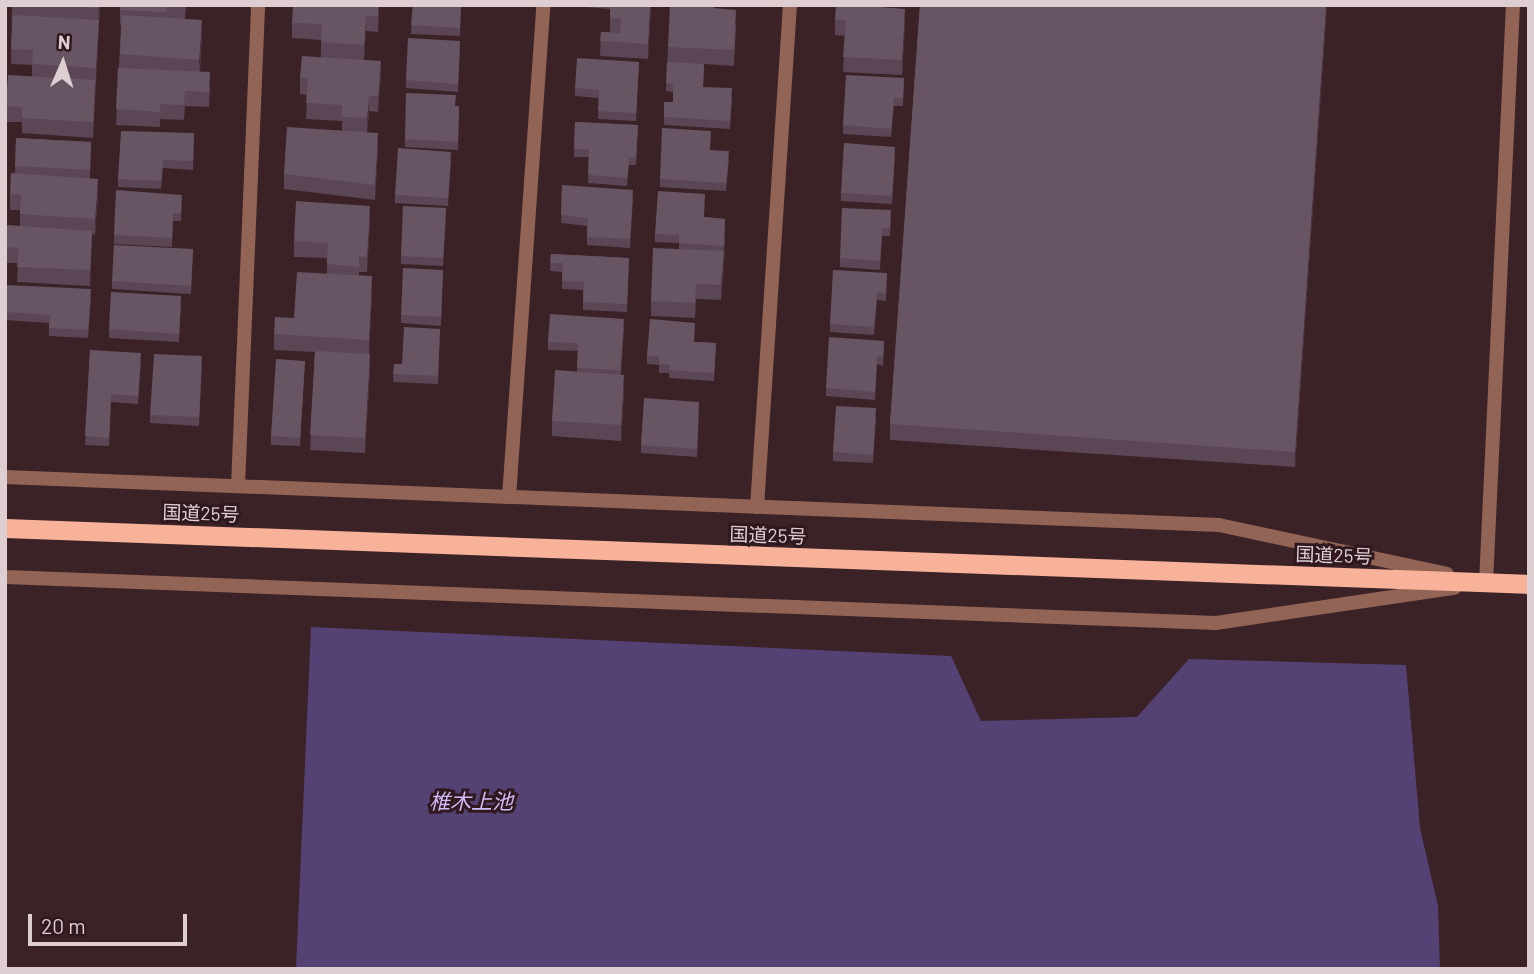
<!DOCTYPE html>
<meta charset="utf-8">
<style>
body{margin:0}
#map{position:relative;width:1534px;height:974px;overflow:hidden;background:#3b2227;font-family:Barlow,"Noto Sans JP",sans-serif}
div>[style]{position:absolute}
.water>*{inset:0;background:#554275}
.minor>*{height:14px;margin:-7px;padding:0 7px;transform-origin:7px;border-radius:7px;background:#926455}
.trunk>*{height:19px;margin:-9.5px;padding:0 9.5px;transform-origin:9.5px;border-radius:9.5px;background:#f8b29a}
.wall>*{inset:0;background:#5a4655}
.shaded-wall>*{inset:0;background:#48323d}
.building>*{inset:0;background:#685563}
span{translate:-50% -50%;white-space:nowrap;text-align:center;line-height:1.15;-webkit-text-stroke:6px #30191e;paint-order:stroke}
.street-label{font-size:19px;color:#dfced1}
.water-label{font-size:21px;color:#ceb9f9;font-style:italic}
.frame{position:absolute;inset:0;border:7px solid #dfced1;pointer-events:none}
.north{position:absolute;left:28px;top:28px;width:70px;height:70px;-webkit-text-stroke:5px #30191e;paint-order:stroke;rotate:3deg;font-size:19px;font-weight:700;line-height:28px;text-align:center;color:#dfced1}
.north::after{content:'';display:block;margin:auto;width:24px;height:32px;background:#dfced1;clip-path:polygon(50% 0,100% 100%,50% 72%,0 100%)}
.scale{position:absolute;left:28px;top:914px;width:159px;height:32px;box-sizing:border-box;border:4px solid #dfced1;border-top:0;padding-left:9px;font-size:21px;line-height:24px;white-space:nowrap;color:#dfced1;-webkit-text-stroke:5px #30191e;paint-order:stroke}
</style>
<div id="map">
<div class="water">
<div style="clip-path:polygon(311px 627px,951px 656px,981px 721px,1137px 717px,1189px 659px,1406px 665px,1420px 828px,1438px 906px,1440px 969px,296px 969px)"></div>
</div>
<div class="minor">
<div style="left:5px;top:477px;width:1215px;rotate:2.26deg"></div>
<div style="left:1219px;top:525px;width:233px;rotate:12.1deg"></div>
<div style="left:238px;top:486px;width:481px;rotate:-87.6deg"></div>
<div style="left:509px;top:497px;width:493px;rotate:-86deg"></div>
<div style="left:757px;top:507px;width:503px;rotate:-86.24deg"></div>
<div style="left:5px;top:577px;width:1212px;rotate:2.18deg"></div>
<div style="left:1216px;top:623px;width:241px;rotate:-8.4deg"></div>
<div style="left:1486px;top:583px;width:579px;rotate:-87.33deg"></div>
</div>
<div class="trunk">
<div style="left:5px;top:528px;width:1525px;rotate:2.1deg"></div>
</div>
<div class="wall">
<div style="clip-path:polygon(12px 5px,100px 5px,93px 138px,22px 133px,22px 122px,6px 122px,6px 106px,32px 76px,32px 65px,11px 64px)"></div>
<div style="clip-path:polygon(120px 5px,186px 5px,185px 19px,202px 35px,200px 72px,210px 88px,209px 107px,185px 106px,184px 120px,160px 119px,160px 127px,116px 125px,121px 25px,120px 25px)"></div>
<div style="clip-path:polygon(379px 5px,378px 32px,366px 31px,364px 60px,381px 76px,378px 112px,369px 111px,367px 132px,378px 148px,375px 200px,284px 189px,284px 174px,342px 131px,342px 121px,306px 119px,307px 95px,300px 94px,300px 78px,321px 57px,321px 40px,292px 38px,292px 23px)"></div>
<div style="clip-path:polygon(413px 5px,461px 5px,460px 36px,411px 34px)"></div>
<div style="clip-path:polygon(585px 5px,651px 5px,648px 59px,600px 56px,601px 32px,610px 32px,610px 9px,585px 7px)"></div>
<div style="clip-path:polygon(714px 5px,714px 8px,736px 25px,734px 66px,704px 64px,703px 87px,732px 97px,730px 129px,664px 125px,664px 102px,673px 102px,673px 92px,666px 91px,668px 47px)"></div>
<div style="clip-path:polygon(920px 5px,1327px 5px,1295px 467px,890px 440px,890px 424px)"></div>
<div style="clip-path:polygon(835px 20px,905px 24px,902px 75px,843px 72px,845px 36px,835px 35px)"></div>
<div style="clip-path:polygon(460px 41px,458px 92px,406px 88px,406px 80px)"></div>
<div style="clip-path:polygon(639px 62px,636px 121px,598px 119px,599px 98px,575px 96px,575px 88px)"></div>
<div style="clip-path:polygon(904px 78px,903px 106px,894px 106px,891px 137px,843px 134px,843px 125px)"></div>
<div style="clip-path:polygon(455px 106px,459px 106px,458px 150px,405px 147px,405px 139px)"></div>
<div style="clip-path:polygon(575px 122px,638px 125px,636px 165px,629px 165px,627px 186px,588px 183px,589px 157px,574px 157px)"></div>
<div style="clip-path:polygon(194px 133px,193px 170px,163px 168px,161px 189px,118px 187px,118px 179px)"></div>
<div style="clip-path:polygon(16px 138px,91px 142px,90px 178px,98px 194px,95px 235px,92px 234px,90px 286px,17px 282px,18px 263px,5px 263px,5px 225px,20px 226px,20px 210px,10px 210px,10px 194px,15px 173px)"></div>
<div style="clip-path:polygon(710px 150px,729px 159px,726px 191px,660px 187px,660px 179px)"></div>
<div style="clip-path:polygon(895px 155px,892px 204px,841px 201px,841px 193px)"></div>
<div style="clip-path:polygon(451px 160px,448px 206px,395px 203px,395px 195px)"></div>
<div style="clip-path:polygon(562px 185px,633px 198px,630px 248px,587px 245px,587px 226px,561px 223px)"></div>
<div style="clip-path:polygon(182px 195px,181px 221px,173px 221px,172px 247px,114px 244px,114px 235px)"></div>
<div style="clip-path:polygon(446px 217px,443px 266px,401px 264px,401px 256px)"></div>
<div style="clip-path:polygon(704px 217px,725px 219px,724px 267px,721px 300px,696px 299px,695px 318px,651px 316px,651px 301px,679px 249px,679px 243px,655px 242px,655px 234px)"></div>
<div style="clip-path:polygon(891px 219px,890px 236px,882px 236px,880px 270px,840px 267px,840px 258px)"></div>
<div style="clip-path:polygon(370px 221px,367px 272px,359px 272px,359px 275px,372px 291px,369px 354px,370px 370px,365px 453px,310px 450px,315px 352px,274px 350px,274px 334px,294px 318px,327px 273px,327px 258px,294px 257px,294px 241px)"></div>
<div style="clip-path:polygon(193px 249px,191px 294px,112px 289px,112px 281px)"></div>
<div style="clip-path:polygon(551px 254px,629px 258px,627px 312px,583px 310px,583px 290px,562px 289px,562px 272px,550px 271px)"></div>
<div style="clip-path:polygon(443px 270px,441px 326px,401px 323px,401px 315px)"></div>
<div style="clip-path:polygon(887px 273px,886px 301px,877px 300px,874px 335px,830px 332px,830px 324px)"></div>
<div style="clip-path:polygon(5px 292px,91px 297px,88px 338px,49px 336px,49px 323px,5px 320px)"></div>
<div style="clip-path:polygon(181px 304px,179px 342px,109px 338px,109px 329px)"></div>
<div style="clip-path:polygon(624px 327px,621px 375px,624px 390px,621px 441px,552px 436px,552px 421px,577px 372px,578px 351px,548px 350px,548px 342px)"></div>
<div style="clip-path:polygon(440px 329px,438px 384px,393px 382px,394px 364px,402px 364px)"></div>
<div style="clip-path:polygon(884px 341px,883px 366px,877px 364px,875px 400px,826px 396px,826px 388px)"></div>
<div style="clip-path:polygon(694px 342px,716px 343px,714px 381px,669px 378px,669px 373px,659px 373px,659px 365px,647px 364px,647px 356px)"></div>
<div style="clip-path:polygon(90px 350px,141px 361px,138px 404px,111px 402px,109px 446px,85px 445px)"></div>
<div style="clip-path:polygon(305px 361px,300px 446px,271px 445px,271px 436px)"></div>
<div style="clip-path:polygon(202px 365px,199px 426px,150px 423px,150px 415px)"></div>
<div style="clip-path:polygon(699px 410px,697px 457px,641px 453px,641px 445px)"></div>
<div style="clip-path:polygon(876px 416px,873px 463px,833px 461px,833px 452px)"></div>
</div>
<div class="shaded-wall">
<div style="clip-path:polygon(99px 5px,100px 5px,96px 84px,96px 68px)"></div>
<div style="clip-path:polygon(650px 5px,651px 5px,648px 59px,648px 44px)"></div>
<div style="clip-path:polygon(1326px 5px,1327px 5px,1295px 467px,1295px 452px)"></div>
<div style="clip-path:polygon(905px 9px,905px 24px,902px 75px,902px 60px)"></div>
<div style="clip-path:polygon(366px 16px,366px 31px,364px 60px,364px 45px)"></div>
<div style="clip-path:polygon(202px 20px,202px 35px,199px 75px,199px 60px)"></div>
<div style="clip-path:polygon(381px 61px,381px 76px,378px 112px,378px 96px)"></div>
<div style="clip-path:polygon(369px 96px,369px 111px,367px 133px,367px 118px)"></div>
<div style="clip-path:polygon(378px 133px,378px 148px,375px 200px,375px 185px)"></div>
<div style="clip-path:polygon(98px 179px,98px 194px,95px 235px,95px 219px)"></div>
<div style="clip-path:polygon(370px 206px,370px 221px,367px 272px,367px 257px)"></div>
<div style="clip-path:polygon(725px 219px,724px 267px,721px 300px,721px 285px)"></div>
<div style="clip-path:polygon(372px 276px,372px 291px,369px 356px,369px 340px)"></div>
<div style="clip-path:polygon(370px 354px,370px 370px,365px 453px,365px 438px)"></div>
<div style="clip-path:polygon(624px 375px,624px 390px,621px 441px,621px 425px)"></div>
</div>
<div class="building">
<div style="clip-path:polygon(54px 5px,99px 5px,98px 8px)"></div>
<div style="clip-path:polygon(120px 5px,166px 5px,166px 12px,120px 10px)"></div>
<div style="clip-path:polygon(293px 5px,378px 5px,378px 16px,366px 16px,364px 45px,321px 42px,322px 24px,292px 23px)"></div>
<div style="clip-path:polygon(413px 5px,461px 5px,460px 28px,411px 25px)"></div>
<div style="clip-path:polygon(610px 5px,650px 5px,648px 44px,600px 41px,601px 32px,620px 33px,621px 19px,610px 18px)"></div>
<div style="clip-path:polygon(670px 5px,713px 5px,713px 8px,736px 10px,734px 50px,668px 47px)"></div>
<div style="clip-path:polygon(836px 5px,854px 5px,905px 9px,902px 60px,843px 57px,846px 21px,835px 20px)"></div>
<div style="clip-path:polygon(920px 5px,1326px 5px,1295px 452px,890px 424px)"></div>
<div style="clip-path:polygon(13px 15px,99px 20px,96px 68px,32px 64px,33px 50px,11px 49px)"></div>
<div style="clip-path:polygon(122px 15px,202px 20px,199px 60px,120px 54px)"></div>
<div style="clip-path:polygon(408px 38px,460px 41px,458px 84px,406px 80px)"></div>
<div style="clip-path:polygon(302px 56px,381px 61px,378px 96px,369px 96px,367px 118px,342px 117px,342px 105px,306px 103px,308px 79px,300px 78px)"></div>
<div style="clip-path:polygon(577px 58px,639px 62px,636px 113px,598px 111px,599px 90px,575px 88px)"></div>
<div style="clip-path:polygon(667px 62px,704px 64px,703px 87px,732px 88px,730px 121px,664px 117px,664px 102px,673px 102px,673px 84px,666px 83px)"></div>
<div style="clip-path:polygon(118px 68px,210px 72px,209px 92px,185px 91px,184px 105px,160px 104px,160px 112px,116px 109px)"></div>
<div style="clip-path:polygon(8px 75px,95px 80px,93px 122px,22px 118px,22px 107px,6px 106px)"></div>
<div style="clip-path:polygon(846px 75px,904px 78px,903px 98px,894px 98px,891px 129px,843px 125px)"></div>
<div style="clip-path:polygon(406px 93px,456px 95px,455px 106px,459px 106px,458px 142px,405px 139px)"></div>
<div style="clip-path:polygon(575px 122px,638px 125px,636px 157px,629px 157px,627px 178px,588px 175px,589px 149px,574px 149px)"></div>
<div style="clip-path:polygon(287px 127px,378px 133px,375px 185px,284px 174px)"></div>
<div style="clip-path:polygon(662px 128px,711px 131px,710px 150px,729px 151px,726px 183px,660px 179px)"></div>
<div style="clip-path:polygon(121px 131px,194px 133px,193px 161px,163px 160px,161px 181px,118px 179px)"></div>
<div style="clip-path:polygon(16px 138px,91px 142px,90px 170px,15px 166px)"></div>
<div style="clip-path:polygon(844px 143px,895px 147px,892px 196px,841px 193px)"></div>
<div style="clip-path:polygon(398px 148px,451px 152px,448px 198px,395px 195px)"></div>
<div style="clip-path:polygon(11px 173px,98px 179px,95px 219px,20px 214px,21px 195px,10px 194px)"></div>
<div style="clip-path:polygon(562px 185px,633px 190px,630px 239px,587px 237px,588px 218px,561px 215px)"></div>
<div style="clip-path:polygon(116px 190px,182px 195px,181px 213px,173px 213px,172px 238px,114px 235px)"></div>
<div style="clip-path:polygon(658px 191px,705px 194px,704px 217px,725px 219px,724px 246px,679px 243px,679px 235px,655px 234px)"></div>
<div style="clip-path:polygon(296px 201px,370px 206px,367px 257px,359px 256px,359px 267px,327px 264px,328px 243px,294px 241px)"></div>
<div style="clip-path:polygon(403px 206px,446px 208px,443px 258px,401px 256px)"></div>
<div style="clip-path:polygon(842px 208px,891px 210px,890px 228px,882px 228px,880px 261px,840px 258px)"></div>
<div style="clip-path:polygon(5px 225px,92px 231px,90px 270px,17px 267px,19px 248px,5px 247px)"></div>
<div style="clip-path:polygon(114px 245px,193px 249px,191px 286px,112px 281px)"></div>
<div style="clip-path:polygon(653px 248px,724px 251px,721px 285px,696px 284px,695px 303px,651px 301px)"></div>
<div style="clip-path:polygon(551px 254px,629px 258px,627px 304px,583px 302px,584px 282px,562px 281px,563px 263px,550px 263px)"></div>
<div style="clip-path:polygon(403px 268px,443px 270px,441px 317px,401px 315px)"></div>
<div style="clip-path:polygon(833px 270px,887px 273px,886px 293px,877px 292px,874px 327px,830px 324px)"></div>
<div style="clip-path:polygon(297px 272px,372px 276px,369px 340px,274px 334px,275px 317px,294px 318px)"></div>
<div style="clip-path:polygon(6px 285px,91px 289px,88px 330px,49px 328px,50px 315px,5px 312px)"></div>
<div style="clip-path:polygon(111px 292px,181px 296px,179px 334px,109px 329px)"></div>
<div style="clip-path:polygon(550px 314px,624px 319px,620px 370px,577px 368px,578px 343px,548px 342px)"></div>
<div style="clip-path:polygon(650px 319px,695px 323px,694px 342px,716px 343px,714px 373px,669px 370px,670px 365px,659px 364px,659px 356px,647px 356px)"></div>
<div style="clip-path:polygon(404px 327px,440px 329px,438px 376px,393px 374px,394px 364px,402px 364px)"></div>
<div style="clip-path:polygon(829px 337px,884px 341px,883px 357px,877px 356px,875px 392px,826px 388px)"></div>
<div style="clip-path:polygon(90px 350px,141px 353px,138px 396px,111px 394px,109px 438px,85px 436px)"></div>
<div style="clip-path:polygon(315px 351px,370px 354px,365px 438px,310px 435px)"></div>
<div style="clip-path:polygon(154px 354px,202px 356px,199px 417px,150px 415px)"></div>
<div style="clip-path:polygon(276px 359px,305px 361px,300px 438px,271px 436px)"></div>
<div style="clip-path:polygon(555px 370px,624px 375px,621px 425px,552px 421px)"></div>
<div style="clip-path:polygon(644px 398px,699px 402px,697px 449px,641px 445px)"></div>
<div style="clip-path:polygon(836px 406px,876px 408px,873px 455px,833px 452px)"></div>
</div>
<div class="street-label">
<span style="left:201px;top:513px;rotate:2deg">国道25号</span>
<span style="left:768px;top:535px;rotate:2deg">国道25号</span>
<span style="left:1334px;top:555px;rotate:2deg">国道25号</span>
</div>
<div class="water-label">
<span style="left:471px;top:801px">椎木上池</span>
</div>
<div class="frame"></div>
<div class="north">N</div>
<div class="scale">20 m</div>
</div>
